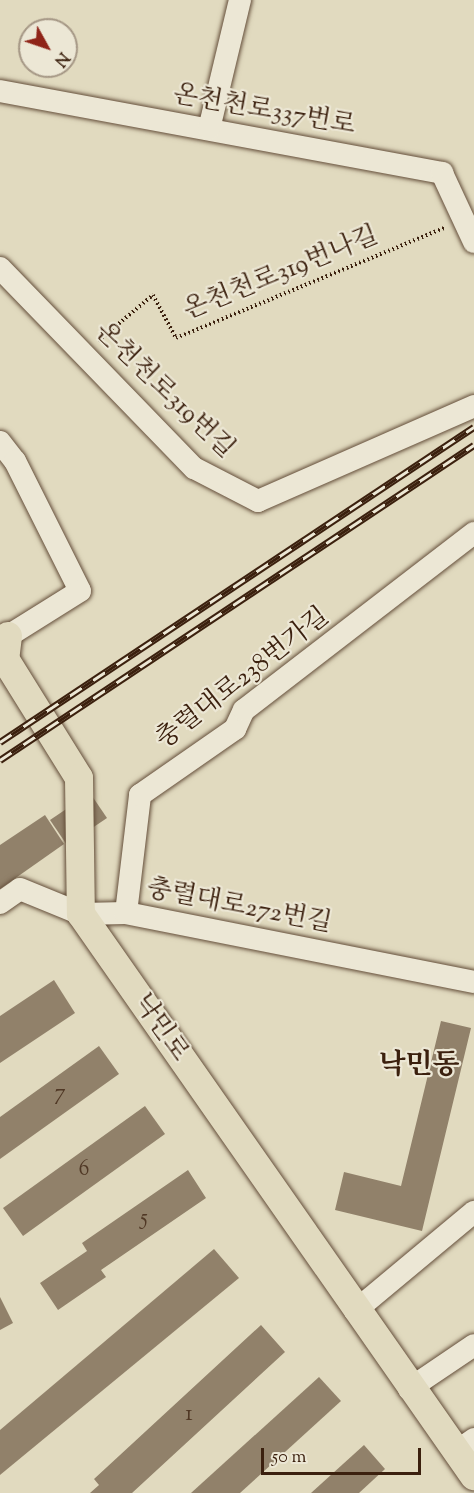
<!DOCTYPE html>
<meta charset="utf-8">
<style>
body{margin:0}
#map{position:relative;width:474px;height:1493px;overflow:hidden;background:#e1dabf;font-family:"Sorts Mill Goudy","Noto Serif KR",serif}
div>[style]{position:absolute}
.building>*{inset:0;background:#91816a}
.path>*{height:4px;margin-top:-2px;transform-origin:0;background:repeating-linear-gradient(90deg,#3b200e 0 1.5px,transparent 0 4.5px)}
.roads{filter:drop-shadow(0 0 2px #644e3a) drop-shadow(0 0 2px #644e3a)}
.minor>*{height:22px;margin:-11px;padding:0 11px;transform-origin:11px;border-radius:11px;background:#ece7d5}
.major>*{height:28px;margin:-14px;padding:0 14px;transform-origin:14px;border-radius:14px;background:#e1dabf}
.rail>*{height:7px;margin-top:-3.5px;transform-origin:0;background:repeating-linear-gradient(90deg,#ece7d5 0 14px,#3b200e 0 28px);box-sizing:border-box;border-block:2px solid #3b200e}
span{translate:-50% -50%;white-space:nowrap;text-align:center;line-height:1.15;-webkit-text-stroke:4.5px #ece7d5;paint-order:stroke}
.number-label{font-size:22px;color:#503825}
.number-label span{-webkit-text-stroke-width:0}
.street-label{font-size:26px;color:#3b200e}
.quarter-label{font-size:28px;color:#3b200e;font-weight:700}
.north{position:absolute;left:18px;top:18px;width:60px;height:60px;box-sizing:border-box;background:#ece7d5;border:2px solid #a59785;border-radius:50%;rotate:130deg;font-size:16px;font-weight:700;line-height:24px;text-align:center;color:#3b200e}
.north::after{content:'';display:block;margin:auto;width:21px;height:27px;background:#8f2418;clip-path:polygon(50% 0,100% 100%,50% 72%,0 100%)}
.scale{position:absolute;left:261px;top:1448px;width:160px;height:27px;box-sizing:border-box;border:3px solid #3b200e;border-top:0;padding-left:8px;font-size:18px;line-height:21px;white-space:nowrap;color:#3b200e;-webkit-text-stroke:4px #ece7d5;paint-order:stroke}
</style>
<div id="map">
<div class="building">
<div style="clip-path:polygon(90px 793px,107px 818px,67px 845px,50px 820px)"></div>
<div style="clip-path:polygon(45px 815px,64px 844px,0 889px,0 845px)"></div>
<div style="clip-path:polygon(54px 980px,75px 1013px,0 1063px,0 1016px)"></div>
<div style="clip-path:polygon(441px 1021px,471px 1028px,422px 1231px,335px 1210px,344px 1172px,401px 1186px)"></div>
<div style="clip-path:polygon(99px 1046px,119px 1074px,0 1159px,0 1117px)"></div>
<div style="clip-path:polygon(145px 1106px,165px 1134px,23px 1236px,3px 1208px)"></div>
<div style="clip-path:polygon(188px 1170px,206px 1198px,101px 1270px,106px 1277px,58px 1310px,40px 1283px,87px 1251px,82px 1243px)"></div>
<div style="clip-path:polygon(214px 1249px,239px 1278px,0 1475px,0 1430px)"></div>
<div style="clip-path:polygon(0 1297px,13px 1323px,0 1330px)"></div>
<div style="clip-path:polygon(261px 1325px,285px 1352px,132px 1493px,90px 1493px,99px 1485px,94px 1479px)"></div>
<div style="clip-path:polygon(319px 1377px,341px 1401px,240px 1493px,191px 1493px)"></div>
<div style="clip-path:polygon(364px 1445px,385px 1469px,359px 1493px,311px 1493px)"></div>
</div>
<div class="path">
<div style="left:98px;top:341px;width:72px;rotate:-39.9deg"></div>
<div style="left:153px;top:295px;width:49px;rotate:61.9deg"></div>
<div style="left:176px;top:338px;width:290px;rotate:-22.3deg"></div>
</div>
<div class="roads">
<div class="minor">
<div style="left:0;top:91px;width:450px;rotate:10.5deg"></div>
<div style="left:442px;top:173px;width:76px;rotate:65.1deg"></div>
<div style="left:209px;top:129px;width:133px;rotate:-76.5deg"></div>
<div style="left:0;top:268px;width:279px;rotate:45.9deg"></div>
<div style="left:194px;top:468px;width:72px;rotate:27.3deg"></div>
<div style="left:258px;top:501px;width:236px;rotate:-23.7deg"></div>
<div style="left:0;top:442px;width:24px;rotate:52deg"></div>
<div style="left:15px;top:461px;width:145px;rotate:63.4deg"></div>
<div style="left:80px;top:591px;width:94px;rotate:148deg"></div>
<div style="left:0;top:903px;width:24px;rotate:-35deg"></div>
<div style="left:20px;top:889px;width:66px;rotate:22.3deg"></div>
<div style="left:81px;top:914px;width:45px;rotate:-1.3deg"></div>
<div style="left:126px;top:913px;width:355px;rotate:11.2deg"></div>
<div style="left:126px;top:913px;width:119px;rotate:-83.2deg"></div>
<div style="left:140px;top:795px;width:116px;rotate:-34.8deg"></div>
<div style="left:235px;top:729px;width:21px;rotate:-65deg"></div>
<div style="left:244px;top:710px;width:290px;rotate:-37.6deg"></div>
<div style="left:355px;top:1311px;width:155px;rotate:-39.8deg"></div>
<div style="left:409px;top:1389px;width:78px;rotate:-34.1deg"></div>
<div style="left:457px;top:1451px;width:21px;rotate:-35deg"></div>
</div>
<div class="major">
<div style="left:8px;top:636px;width:23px;rotate:97deg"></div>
<div style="left:5px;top:659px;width:140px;rotate:58.1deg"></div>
<div style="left:79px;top:778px;width:136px;rotate:89.2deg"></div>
<div style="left:81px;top:914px;width:686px;rotate:55.04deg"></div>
</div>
</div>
<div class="rail">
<div style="left:0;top:742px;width:569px;rotate:-33.61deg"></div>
<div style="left:0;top:760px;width:569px;rotate:-33.61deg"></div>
</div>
<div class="number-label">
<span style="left:60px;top:1095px">7</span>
<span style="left:84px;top:1171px">6</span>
<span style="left:144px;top:1220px">5</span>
<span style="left:189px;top:1416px">1</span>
</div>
<div class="street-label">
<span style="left:264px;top:111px;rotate:10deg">온천천로337번로</span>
<span style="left:281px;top:274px;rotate:-22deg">온천천로319번나길</span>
<span style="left:164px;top:391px;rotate:44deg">온천천로319번길</span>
<span style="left:243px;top:679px;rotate:-38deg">충렬대로238번가길</span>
<span style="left:239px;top:907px;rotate:11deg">충렬대로272번길</span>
<span style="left:160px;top:1028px;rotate:55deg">낙민로</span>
</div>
<div class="quarter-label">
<span style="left:419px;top:1066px">낙민동</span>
</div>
<div class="north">N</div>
<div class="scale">50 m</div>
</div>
